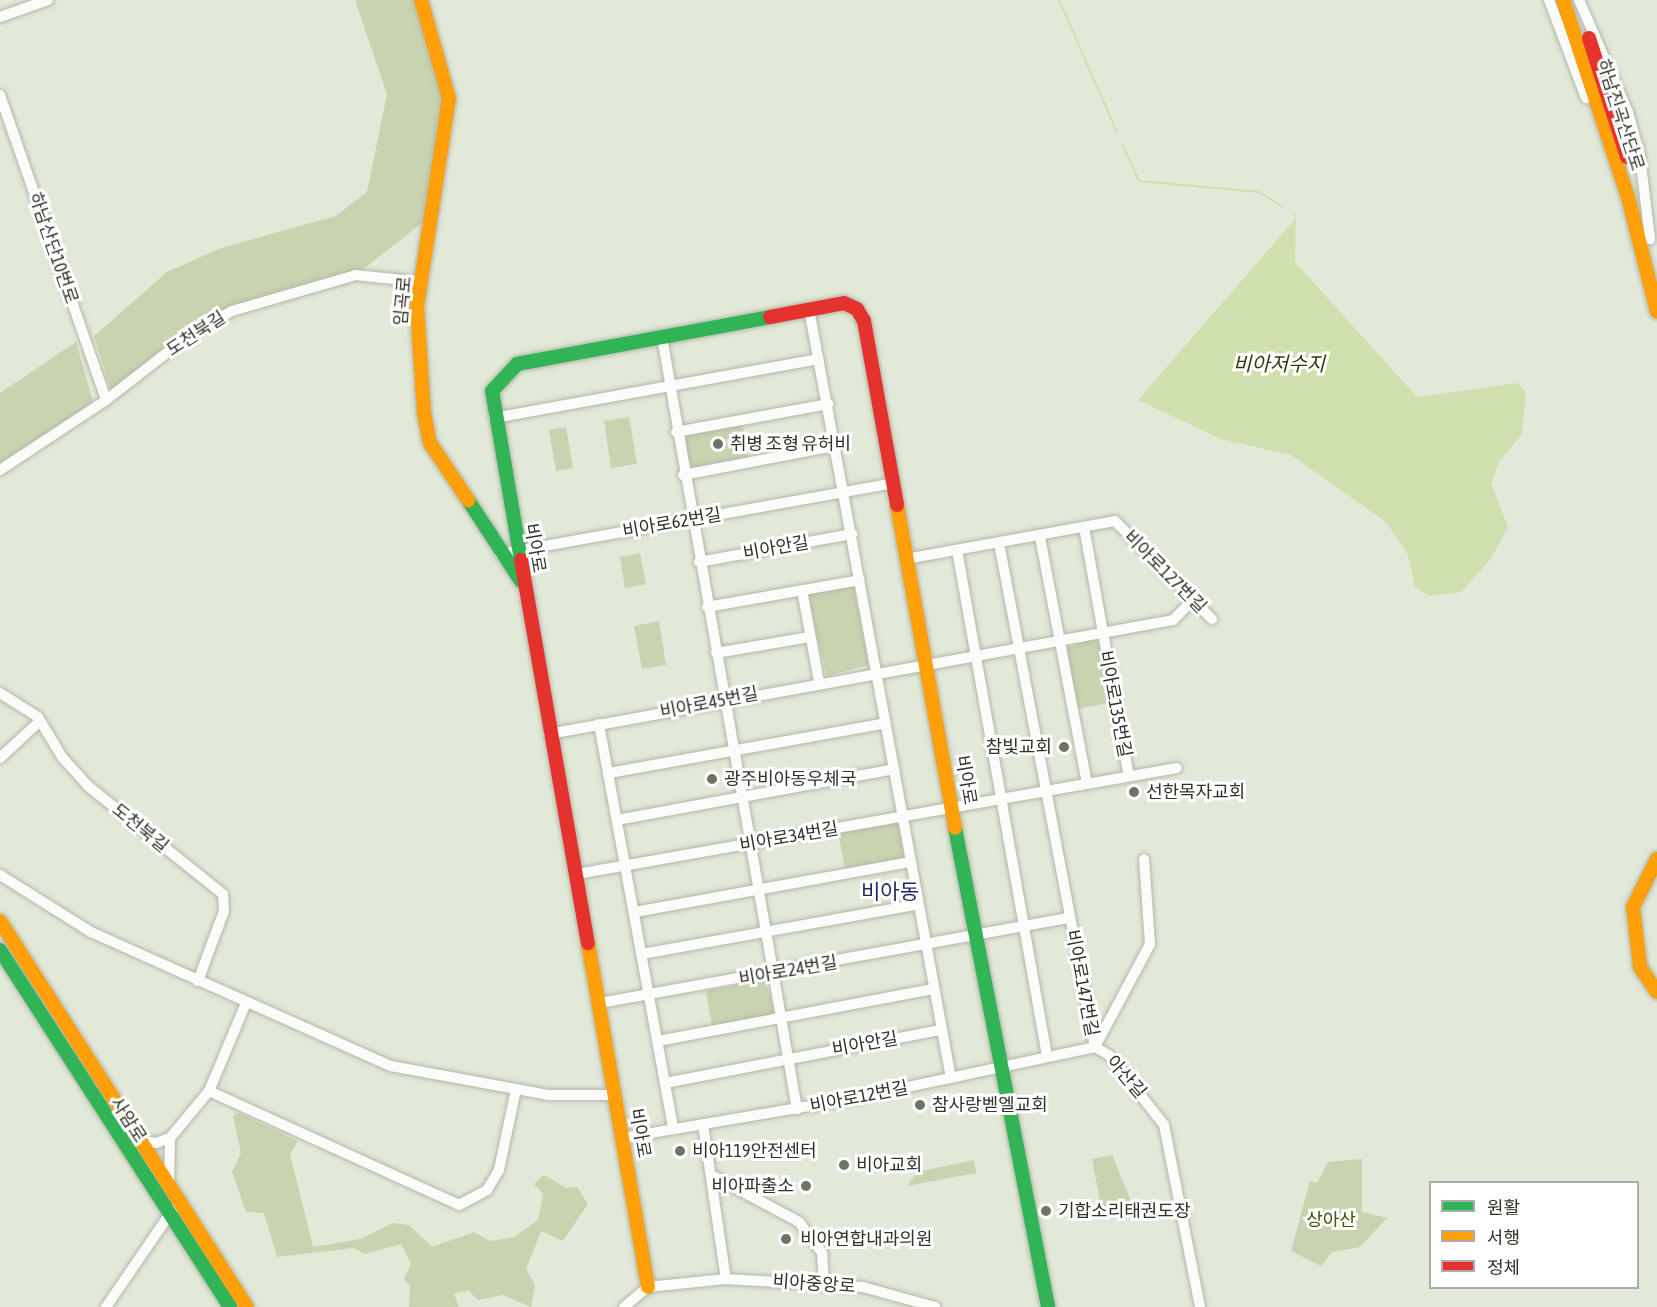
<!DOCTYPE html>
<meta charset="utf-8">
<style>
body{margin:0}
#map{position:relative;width:1657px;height:1307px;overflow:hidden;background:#e3e9d8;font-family:"Asap Condensed","Noto Sans KR",sans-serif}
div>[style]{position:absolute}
.green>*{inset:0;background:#c8d3b0}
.water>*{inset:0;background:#cfe0ae}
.stream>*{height:2px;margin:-1px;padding:0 1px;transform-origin:1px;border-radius:1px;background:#cfe0ae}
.roads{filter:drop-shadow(0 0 2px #b3b8aa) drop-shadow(0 0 2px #b3b8aa)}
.street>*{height:10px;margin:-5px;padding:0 5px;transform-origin:5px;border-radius:5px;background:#fbfcf9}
.fast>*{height:14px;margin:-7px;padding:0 7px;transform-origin:7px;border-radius:7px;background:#30b455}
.slow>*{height:14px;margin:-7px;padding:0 7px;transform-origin:7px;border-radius:7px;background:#ff9f0a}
.jam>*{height:14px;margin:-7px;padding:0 7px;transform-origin:7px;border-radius:7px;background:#e5322d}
.dots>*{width:16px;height:16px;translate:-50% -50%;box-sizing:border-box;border:3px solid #fff;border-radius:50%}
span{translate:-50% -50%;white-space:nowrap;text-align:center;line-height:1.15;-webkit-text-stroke:6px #fff;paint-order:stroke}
.street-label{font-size:18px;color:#2f3328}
.poi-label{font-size:18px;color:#2f3328}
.left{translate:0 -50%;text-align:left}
.right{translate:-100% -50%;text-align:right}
.park-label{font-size:18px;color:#405109}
.water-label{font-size:20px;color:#303c0d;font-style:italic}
.quarter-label{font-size:21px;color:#1e265e}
.legend{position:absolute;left:1429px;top:1181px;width:210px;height:108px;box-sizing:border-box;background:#fff;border:2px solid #acada9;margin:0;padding:8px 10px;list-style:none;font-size:18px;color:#2f3328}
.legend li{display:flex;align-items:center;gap:12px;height:30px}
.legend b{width:30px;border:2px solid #acada9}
</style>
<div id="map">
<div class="green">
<div style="clip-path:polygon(355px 0,413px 0,430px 44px,443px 97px,426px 220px,358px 273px,225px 314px,111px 390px,94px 336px,167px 272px,221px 248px,336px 216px,367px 192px,387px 94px)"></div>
<div style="clip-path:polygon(76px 342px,93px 402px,0 468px,0 393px)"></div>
<div style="clip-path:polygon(629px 417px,637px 464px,611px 468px,604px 421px)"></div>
<div style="clip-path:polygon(742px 422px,749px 458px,693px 470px,687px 465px,686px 433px)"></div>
<div style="clip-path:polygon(566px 427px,573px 468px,556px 471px,549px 430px)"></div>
<div style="clip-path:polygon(640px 553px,646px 584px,625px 588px,620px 557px)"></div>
<div style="clip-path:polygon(849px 586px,854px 589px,869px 665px,827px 676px,808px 599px,812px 593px)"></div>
<div style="clip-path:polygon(659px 621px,666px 665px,642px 669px,634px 626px)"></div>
<div style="clip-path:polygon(1093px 638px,1099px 643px,1110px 703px,1076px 709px,1064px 649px)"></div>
<div style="clip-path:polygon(896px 821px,902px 826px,907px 853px,902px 859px,845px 869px,838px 832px)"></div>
<div style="clip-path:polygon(765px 980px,774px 1010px,770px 1015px,712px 1026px,706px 991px)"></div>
<div style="clip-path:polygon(239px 1113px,298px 1141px,290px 1154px,313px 1247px,360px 1239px,393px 1223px,409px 1225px,432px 1247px,474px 1232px,490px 1241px,514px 1237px,538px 1220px,543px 1194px,534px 1184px,544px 1175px,566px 1188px,577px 1187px,588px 1204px,563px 1241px,541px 1231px,526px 1269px,535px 1285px,531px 1307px,503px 1295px,478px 1300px,468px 1290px,454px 1294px,459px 1307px,409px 1307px,410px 1286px,404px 1279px,411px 1264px,401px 1244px,365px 1254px,354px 1248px,277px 1257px,264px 1213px,246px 1212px,232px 1172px,241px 1153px,233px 1116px)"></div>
<div style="clip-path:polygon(1112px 1155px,1131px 1201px,1101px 1207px,1092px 1159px)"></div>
<div style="clip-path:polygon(1362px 1159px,1362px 1212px,1387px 1218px,1360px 1247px,1332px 1252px,1321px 1266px,1291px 1251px,1310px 1181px,1317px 1183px,1328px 1162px)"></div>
<div style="clip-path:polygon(974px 1160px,976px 1173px,907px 1186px,917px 1172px)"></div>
</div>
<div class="water">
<div style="clip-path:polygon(1296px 218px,1295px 262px,1417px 397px,1518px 383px,1526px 392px,1522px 434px,1499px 462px,1491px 483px,1508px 527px,1490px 560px,1461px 592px,1429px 596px,1415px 587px,1408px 555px,1386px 522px,1291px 455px,1221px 439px,1138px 400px)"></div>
</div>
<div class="stream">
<div style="left:1059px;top:0;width:144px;rotate:66.3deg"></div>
<div style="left:1122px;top:144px;width:41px;rotate:65.3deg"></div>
<div style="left:1139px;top:181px;width:121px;rotate:5.2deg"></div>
<div style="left:1259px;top:192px;width:28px;rotate:32deg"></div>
<div style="left:1294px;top:213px;width:5px;rotate:68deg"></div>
</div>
<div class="roads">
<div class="street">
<div style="left:1549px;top:0;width:105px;rotate:69.3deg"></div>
<div style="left:1579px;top:0;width:122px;rotate:66.4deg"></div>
<div style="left:1628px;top:112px;width:46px;rotate:74.7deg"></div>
<div style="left:1640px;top:156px;width:84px;rotate:83.1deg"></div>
<div style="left:0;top:17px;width:51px;rotate:-19.5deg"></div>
<div style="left:0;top:95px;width:323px;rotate:70.8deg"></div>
<div style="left:809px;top:309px;width:782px;rotate:79.54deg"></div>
<div style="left:662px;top:337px;width:784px;rotate:80.08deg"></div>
<div style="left:494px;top:418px;width:330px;rotate:-10.3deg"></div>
<div style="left:676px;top:432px;width:155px;rotate:-10.4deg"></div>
<div style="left:0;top:470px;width:127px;rotate:-33.4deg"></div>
<div style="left:106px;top:400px;width:113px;rotate:-37.8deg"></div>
<div style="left:195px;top:331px;width:42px;rotate:-28.4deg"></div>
<div style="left:232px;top:311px;width:129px;rotate:-16.2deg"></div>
<div style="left:356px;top:275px;width:65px;rotate:6.1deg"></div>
<div style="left:683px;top:475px;width:155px;rotate:-10.8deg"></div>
<div style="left:1084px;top:527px;width:253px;rotate:79.8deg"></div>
<div style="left:1040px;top:537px;width:250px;rotate:79.2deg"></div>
<div style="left:999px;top:543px;width:513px;rotate:79.22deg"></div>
<div style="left:957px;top:550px;width:514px;rotate:79.91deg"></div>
<div style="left:500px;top:554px;width:400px;rotate:-10.2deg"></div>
<div style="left:906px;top:559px;width:212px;rotate:-10.3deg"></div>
<div style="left:1115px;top:521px;width:138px;rotate:45.3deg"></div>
<div style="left:699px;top:562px;width:156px;rotate:-10.4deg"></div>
<div style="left:802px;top:590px;width:94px;rotate:79.5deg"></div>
<div style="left:707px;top:607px;width:155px;rotate:-10deg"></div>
<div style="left:716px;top:653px;width:95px;rotate:-9.7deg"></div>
<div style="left:0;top:693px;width:45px;rotate:32.3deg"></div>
<div style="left:38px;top:717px;width:47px;rotate:59deg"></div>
<div style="left:62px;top:757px;width:39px;rotate:48deg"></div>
<div style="left:88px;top:786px;width:173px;rotate:38.7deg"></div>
<div style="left:223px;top:894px;width:17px;rotate:87deg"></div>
<div style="left:224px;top:911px;width:75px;rotate:110.4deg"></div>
<div style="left:599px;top:724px;width:412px;rotate:79.6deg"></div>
<div style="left:549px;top:734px;width:634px;rotate:-10.35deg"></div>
<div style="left:1173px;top:620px;width:28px;rotate:-45deg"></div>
<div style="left:0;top:758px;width:54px;rotate:-42.8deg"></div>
<div style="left:609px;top:773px;width:281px;rotate:-10.2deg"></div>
<div style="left:617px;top:820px;width:282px;rotate:-10.4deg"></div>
<div style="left:577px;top:874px;width:609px;rotate:-10.02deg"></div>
<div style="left:0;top:875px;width:107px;rotate:32.1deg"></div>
<div style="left:91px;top:932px;width:329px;rotate:24.1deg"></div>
<div style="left:391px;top:1066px;width:161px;rotate:10.4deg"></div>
<div style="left:549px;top:1095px;width:67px"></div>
<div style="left:635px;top:912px;width:280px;rotate:-10.3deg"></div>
<div style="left:642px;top:954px;width:281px;rotate:-10.2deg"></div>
<div style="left:600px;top:1003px;width:477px;rotate:-10.3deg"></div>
<div style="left:658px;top:1041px;width:280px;rotate:-10.7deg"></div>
<div style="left:1095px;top:1047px;width:16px;rotate:30deg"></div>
<div style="left:1109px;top:1055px;width:89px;rotate:51.8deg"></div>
<div style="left:1164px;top:1125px;width:186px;rotate:78.8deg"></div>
<div style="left:1095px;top:1047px;width:117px;rotate:-61.9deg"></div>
<div style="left:1150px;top:944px;width:85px;rotate:-94deg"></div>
<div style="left:665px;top:1083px;width:281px;rotate:-10.9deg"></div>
<div style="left:209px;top:1091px;width:275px;rotate:24.5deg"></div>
<div style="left:459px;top:1205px;width:32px;rotate:-28deg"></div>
<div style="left:487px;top:1190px;width:23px;rotate:-59deg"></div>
<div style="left:499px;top:1170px;width:83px;rotate:-78.1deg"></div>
<div style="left:703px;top:1124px;width:157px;rotate:81.6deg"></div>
<div style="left:170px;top:1138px;width:61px;rotate:-50.3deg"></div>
<div style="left:209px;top:1091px;width:95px;rotate:-67.2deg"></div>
<div style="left:622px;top:1138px;width:232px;rotate:-9.7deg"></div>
<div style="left:851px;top:1099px;width:249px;rotate:-12deg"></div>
<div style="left:138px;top:1139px;width:18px;rotate:13deg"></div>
<div style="left:156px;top:1143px;width:15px;rotate:-20deg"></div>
<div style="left:170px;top:1138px;width:46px;rotate:91.2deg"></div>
<div style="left:713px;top:1176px;width:98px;rotate:28.1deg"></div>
<div style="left:799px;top:1222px;width:39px;rotate:53deg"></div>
<div style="left:822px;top:1253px;width:29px;rotate:86deg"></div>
<div style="left:106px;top:1307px;width:119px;rotate:-55.6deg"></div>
<div style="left:624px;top:1307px;width:31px;rotate:-40deg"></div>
<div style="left:648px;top:1287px;width:78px;rotate:-5.9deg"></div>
<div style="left:726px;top:1279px;width:137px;rotate:3.3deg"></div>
<div style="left:863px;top:1287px;width:75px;rotate:15.5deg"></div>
</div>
<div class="fast">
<div style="left:468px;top:500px;width:97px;rotate:56.8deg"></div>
<div style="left:521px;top:560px;width:171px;rotate:-99.7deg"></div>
<div style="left:492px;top:391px;width:37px;rotate:-47deg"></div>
<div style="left:517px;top:364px;width:257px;rotate:-10.5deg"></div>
<div style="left:955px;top:828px;width:488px;rotate:79deg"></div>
<div style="left:0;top:950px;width:425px;rotate:57.2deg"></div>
</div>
<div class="slow">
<div style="left:421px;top:0;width:102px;rotate:74.1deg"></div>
<div style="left:449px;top:98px;width:211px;rotate:98.7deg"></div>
<div style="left:417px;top:307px;width:106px;rotate:86.2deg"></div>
<div style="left:424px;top:413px;width:31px;rotate:79deg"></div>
<div style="left:430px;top:443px;width:69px;rotate:56.3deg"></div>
<div style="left:1563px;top:0;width:212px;rotate:71.8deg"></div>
<div style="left:1629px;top:201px;width:114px;rotate:75.8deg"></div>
<div style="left:897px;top:505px;width:328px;rotate:79.8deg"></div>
<div style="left:1657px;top:859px;width:54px;rotate:116.6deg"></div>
<div style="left:1633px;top:907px;width:60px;rotate:83.3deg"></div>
<div style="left:1640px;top:967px;width:30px;rotate:56deg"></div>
<div style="left:0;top:921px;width:458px;rotate:57.4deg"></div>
<div style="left:588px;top:943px;width:349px;rotate:80.1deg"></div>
</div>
<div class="jam">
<div style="left:1589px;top:38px;width:125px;rotate:72.3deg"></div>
<div style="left:770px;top:317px;width:75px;rotate:-10.7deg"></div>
<div style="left:844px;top:303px;width:14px;rotate:25deg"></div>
<div style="left:857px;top:309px;width:14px;rotate:60deg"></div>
<div style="left:864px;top:321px;width:187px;rotate:79.8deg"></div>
<div style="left:521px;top:560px;width:389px;rotate:80.1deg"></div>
</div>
</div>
<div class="dots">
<div style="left:718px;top:444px;background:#6e7366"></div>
<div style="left:1064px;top:747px;background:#6e7366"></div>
<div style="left:712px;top:779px;background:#6e7366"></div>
<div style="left:1134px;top:792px;background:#6e7366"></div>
<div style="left:920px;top:1105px;background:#6e7366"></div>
<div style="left:680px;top:1151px;background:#6e7366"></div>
<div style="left:844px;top:1165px;background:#6e7366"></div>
<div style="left:806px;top:1186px;background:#6e7366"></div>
<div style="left:1046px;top:1211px;background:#6e7366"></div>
<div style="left:786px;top:1239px;background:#6e7366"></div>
</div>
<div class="street-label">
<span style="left:1620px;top:115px;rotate:72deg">하남진곡산단로</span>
<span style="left:53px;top:248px;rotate:71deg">하남산단10번로</span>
<span style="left:403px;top:301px;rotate:-85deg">임곡로</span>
<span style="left:196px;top:334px;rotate:-33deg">도천북길</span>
<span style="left:672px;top:523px;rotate:-10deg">비아로62번길</span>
<span style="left:535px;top:548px;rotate:80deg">비아로</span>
<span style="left:776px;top:548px;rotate:-10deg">비아안길</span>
<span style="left:1165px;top:572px;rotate:45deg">비아로127번길</span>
<span style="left:709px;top:703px;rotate:-11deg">비아로45번길</span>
<span style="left:1115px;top:704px;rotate:79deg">비아로135번길</span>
<span style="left:966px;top:780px;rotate:80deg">비아로</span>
<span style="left:140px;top:828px;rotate:39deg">도천북길</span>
<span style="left:789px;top:837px;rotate:-10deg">비아로34번길</span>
<span style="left:788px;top:971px;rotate:-10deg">비아로24번길</span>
<span style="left:1082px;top:983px;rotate:79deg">비아로147번길</span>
<span style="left:865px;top:1044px;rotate:-10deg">비아안길</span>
<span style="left:1126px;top:1077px;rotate:49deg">아산길</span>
<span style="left:859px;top:1097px;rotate:-11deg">비아로12번길</span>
<span style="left:128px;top:1120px;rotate:57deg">사암로</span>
<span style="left:640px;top:1133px;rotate:80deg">비아로</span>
<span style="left:814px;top:1284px;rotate:4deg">비아중앙로</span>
</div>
<div class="poi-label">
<span class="left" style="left:730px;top:444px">취병 조형 유허비</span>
<span class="right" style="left:1052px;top:747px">참빛교회</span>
<span class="left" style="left:724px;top:779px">광주비아동우체국</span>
<span class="left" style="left:1146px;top:792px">선한목자교회</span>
<span class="left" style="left:932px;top:1105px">참사랑벧엘교회</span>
<span class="left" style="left:692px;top:1151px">비아119안전센터</span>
<span class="left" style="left:856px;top:1165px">비아교회</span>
<span class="right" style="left:794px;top:1186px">비아파출소</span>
<span class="left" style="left:1058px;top:1211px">기합소리태권도장</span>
<span class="left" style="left:800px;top:1239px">비아연합내과의원</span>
</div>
<div class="park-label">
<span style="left:1331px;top:1220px">상아산</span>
</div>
<div class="water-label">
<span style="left:1279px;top:363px">비아저수지</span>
</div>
<div class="quarter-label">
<span style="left:890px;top:891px">비아동</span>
</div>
<ul class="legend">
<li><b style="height:8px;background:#30b455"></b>원활</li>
<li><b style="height:8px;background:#ff9f0a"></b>서행</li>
<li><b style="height:8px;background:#e5322d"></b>정체</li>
</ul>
</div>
